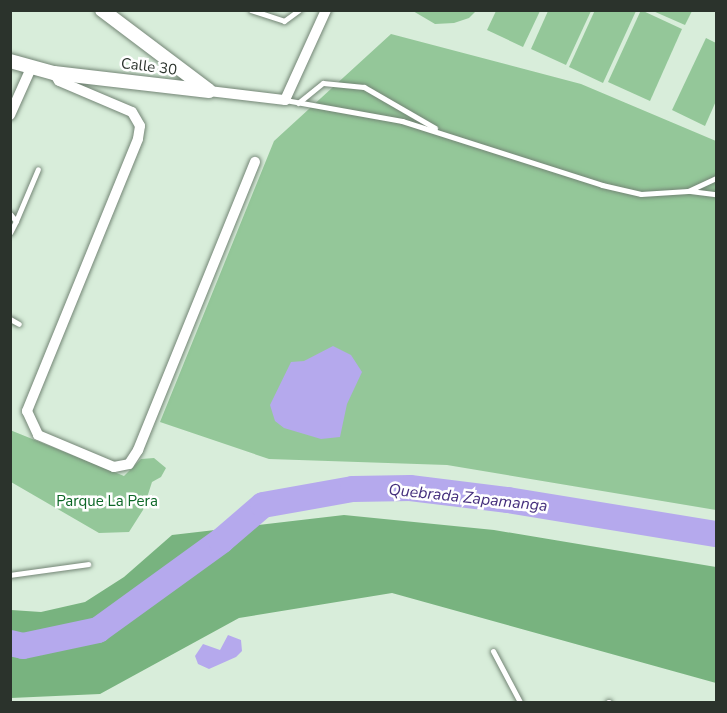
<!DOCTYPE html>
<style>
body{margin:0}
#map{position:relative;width:727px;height:713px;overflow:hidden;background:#d8edda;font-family:"Nunito Sans",sans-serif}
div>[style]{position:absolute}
.green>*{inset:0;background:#94c799}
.forest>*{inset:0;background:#78b37f}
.water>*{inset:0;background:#b5a9ed}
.river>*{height:26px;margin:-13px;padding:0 13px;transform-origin:13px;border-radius:13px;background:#b5a9ed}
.roads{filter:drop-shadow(0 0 2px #738575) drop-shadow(0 0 2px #738575)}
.service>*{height:5px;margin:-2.5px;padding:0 2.5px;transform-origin:2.5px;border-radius:2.5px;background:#fff}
.minor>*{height:10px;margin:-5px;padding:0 5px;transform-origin:5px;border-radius:5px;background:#fff}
.tertiary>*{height:14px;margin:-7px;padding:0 7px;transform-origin:7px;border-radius:7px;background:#fff}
span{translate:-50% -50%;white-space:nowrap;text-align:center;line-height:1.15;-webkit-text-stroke:5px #fff;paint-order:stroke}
.street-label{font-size:15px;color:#2b332c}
.park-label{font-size:15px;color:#0d6727}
.water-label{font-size:16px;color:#442e7c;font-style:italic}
.frame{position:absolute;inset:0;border:12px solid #2b332c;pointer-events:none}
</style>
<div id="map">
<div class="green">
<div style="clip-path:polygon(595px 10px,636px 11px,603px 83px,569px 67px)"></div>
<div style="clip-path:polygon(641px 10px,682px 29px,650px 101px,608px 82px)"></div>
<div style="clip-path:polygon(413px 11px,476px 11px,469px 18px,454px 23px,435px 24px)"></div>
<div style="clip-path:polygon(496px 11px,540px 11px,523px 47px,487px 30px)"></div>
<div style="clip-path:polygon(548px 11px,591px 11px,566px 65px,531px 49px)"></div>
<div style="clip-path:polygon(653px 11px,692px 11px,685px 25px)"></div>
<div style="clip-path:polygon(391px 34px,581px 84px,716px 141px,716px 510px,447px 465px,269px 459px,160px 422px,274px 141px)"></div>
<div style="clip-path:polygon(706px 38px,716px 43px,716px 101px,705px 126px,672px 110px)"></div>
<div style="clip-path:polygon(10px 430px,124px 476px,141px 459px,154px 458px,166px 468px,161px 477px,152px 482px,143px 510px,129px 532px,99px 533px,11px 482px)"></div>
</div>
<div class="forest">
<div style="clip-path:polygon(344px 515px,494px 530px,716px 567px,716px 683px,392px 593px,239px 618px,100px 694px,11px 698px,11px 610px,41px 612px,85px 602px,124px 577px,172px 535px)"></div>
</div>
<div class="water">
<div style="clip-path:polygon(333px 346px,351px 355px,362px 372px,347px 404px,340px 437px,321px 439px,284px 428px,275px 421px,270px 405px,291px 362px,304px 361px)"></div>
<div style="clip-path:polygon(228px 635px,241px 640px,242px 651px,236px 657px,209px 669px,198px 664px,195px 656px,203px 644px,220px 650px)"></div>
</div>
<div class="river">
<div style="left:10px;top:643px;width:13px;rotate:13deg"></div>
<div style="left:23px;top:646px;width:77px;rotate:-12deg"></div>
<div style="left:98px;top:630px;width:152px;rotate:-35.9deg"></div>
<div style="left:221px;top:541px;width:55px;rotate:-40.6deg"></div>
<div style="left:263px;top:505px;width:91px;rotate:-10.1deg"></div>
<div style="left:353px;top:489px;width:57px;rotate:-1deg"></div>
<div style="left:410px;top:488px;width:99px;rotate:7deg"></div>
<div style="left:508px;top:500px;width:211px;rotate:9.3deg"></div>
</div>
<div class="roads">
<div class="service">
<div style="left:251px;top:10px;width:35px;rotate:18deg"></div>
<div style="left:284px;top:21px;width:19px;rotate:-36deg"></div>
<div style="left:285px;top:100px;width:119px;rotate:10.2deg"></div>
<div style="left:402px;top:121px;width:210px;rotate:17.7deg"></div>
<div style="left:602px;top:185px;width:40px;rotate:13deg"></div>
<div style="left:641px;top:194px;width:47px;rotate:-3.7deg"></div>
<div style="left:688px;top:191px;width:31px;rotate:-25deg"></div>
<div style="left:298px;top:103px;width:32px;rotate:-39deg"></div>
<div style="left:323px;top:83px;width:41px;rotate:5.6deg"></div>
<div style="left:364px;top:87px;width:82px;rotate:30deg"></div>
<div style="left:690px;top:191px;width:26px;rotate:7deg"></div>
<div style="left:10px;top:214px;width:9px;rotate:49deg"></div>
<div style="left:16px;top:221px;width:13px;rotate:117deg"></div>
<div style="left:16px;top:221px;width:56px;rotate:-67.1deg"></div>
<div style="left:10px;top:319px;width:10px;rotate:29deg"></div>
<div style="left:10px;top:575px;width:79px;rotate:-8deg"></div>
<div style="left:493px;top:651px;width:58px;rotate:62.1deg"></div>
<div style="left:608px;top:702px;width:1px"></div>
</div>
<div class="minor">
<div style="left:54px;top:73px;width:9px;rotate:58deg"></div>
<div style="left:59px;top:81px;width:79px;rotate:23deg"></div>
<div style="left:132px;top:112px;width:16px;rotate:60deg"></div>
<div style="left:140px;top:126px;width:13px;rotate:99deg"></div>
<div style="left:138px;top:139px;width:294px;rotate:112.2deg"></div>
<div style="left:27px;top:411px;width:26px;rotate:65deg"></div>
<div style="left:38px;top:435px;width:82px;rotate:22.8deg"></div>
<div style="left:114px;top:467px;width:15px;rotate:-11deg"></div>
<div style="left:129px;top:464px;width:17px;rotate:-57deg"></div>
<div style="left:138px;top:450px;width:311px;rotate:-67.9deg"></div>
<div style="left:209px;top:91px;width:77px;rotate:6.8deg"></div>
<div style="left:285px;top:100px;width:99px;rotate:-65.5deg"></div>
<div style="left:10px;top:115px;width:51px;rotate:-65.9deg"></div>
</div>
<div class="tertiary">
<div style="left:102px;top:10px;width:133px;rotate:37deg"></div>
<div style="left:10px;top:61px;width:46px;rotate:15.3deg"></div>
<div style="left:54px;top:73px;width:156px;rotate:6.6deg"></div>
</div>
</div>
<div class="street-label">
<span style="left:149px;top:67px;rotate:7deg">Calle 30</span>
</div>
<div class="park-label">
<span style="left:107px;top:502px">Parque La Pera</span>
</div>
<div class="water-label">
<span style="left:468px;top:498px;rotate:6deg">Quebrada Zapamanga</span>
</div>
<div class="frame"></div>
</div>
